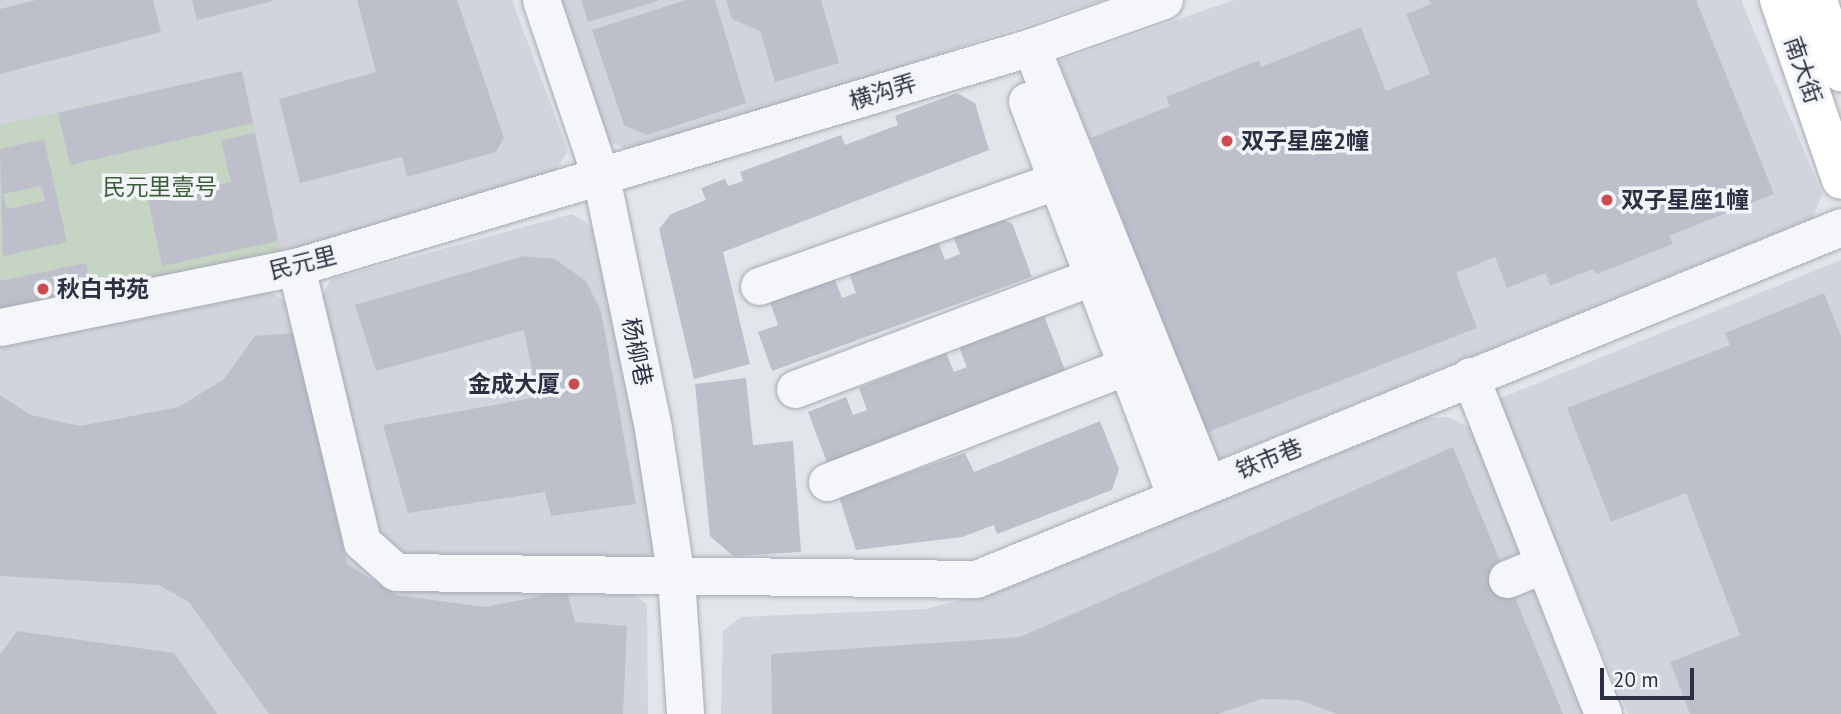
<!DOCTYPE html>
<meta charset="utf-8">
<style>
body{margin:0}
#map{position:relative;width:1841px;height:714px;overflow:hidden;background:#e2e5ea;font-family:"PT Sans","Noto Sans SC",sans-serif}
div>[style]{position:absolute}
.built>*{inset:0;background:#d1d4dc}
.green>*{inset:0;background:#c6d4c4}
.building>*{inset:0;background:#bdc0ca}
.roads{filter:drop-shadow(0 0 2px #a7abb4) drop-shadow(0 0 2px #a7abb4)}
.minor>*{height:37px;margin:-18.5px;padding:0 18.5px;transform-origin:18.5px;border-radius:18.5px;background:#f5f6f9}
.major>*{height:38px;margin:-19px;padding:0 19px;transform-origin:19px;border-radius:19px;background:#fff}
.dots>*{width:19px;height:19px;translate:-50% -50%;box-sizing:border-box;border:4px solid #f2f4f8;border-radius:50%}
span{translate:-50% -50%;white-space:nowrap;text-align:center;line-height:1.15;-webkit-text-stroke:7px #f2f4f8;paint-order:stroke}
.street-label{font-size:23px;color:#2b3142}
.poi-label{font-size:23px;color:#2b3142;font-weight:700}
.left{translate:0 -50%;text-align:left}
.right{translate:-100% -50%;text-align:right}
.park-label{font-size:23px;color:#3b5e38}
.scale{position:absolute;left:1600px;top:668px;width:94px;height:32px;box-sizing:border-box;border:4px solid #2b3142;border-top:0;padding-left:9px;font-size:21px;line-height:24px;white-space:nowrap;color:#2b3142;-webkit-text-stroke:5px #f2f4f8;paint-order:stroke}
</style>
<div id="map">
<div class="built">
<div style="clip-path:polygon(0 0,512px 0,568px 151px,547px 184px,283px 257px,242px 71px,0 126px)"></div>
<div style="clip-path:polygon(559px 0,1103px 0,639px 153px,608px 142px)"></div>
<div style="clip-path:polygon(1234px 0,1741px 0,1822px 194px,1813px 218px,1187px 472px,1047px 65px)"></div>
<div style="clip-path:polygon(572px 214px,596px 229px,661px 548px,638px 561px,405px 561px,372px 534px,319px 301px,331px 279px)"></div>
<div style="clip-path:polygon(1841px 260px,1841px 714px,1628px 714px,1496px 400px)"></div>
<div style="clip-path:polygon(266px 290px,296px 307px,351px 545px,630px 591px,647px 605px,648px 714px,0 714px,0 341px)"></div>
<div style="clip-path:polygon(1448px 417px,1473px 429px,1590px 714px,721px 714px,723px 631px,741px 617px,925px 609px,1000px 591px,1424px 418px)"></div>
</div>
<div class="green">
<div style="clip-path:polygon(242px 71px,283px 257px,0 318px,0 125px)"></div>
</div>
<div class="building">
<div style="clip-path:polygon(36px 0,153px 0,161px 32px,0 74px,0 9px)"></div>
<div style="clip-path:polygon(192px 0,273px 0,273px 1px,197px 20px)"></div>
<div style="clip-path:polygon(357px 0,457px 0,504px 138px,496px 152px,407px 177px,402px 157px,300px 183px,279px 99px,376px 72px)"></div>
<div style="clip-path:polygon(581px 0,658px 0,658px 1px,588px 22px)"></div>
<div style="clip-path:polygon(686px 0,715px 0,746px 103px,647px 135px,624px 125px,592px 30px)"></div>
<div style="clip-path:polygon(726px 0,821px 0,839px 63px,775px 82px,760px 31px,732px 19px)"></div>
<div style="clip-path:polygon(1429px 0,1696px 0,1774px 194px,1669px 236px,1673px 244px,1597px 274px,1592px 269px,1550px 286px,1546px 273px,1507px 288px,1495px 257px,1456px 273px,1477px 328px,1205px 433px,1091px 138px,1170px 106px,1166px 97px,1259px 60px,1261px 67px,1361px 27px,1386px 91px,1430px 74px,1406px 14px,1431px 4px)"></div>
<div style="clip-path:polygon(242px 71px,253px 123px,70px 165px,58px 113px)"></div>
<div style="clip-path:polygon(957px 93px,975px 103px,989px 150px,723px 252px,750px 364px,694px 379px,659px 229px,671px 214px,706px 200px,701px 188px,725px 179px,728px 186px,743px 181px,740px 172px,841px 135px,845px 145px,898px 125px,895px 116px)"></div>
<div style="clip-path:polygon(255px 133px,278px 241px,162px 266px,148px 200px,231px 182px,221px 140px)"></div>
<div style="clip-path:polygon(evenodd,44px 139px,67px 242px,3px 256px,0 149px,44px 139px,41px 186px,45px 201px,7px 209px,3px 194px,41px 186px)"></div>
<div style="clip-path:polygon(993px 218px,1012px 223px,1032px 277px,772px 371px,758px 332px,778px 325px,770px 302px,834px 278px,842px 298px,856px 293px,849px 273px,938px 241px,945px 260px,960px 254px,952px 233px)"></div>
<div style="clip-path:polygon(524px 256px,555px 259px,586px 281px,601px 311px,636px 504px,551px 516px,545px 492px,408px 513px,383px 425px,537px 397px,524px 330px,376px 371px,355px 305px)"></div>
<div style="clip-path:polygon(86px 263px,93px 299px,0 318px,0 281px)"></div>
<div style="clip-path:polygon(1824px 293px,1841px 336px,1841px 714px,1690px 714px,1670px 662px,1740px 635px,1686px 493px,1611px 522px,1567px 408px,1730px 345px,1725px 333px)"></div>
<div style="clip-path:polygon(1043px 313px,1065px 370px,828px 465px,808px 412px,846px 397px,853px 415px,867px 410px,859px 388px,946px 353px,954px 372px,967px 367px,959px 347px)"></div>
<div style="clip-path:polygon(294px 333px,347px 564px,396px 595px,485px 607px,567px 591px,575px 622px,627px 626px,623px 714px,269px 714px,189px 602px,159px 585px,0 576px,0 395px,31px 415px,80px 426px,179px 407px,224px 379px,255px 336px)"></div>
<div style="clip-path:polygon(746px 378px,753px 445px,793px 441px,801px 552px,733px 556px,710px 536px,695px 384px)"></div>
<div style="clip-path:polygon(1100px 421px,1119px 469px,1112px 490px,997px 534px,994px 525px,962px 537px,856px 550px,839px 497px,965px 453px,974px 472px)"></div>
<div style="clip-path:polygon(1453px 447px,1563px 714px,1337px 714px,1299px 700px,1261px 699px,1218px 714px,772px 714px,771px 654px,1020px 637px)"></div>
<div style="clip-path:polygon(17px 631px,174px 653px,217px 714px,0 714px,0 655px)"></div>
</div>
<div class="roads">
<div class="minor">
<div style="left:541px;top:0;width:187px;rotate:71.3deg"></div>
<div style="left:601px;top:177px;width:257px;rotate:78.3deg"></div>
<div style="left:653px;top:429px;width:150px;rotate:81.2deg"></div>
<div style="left:676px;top:577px;width:137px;rotate:86.2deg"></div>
<div style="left:1031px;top:47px;width:471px;rotate:68deg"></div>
<div style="left:1027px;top:101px;width:423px;rotate:69.4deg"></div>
<div style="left:296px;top:267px;width:283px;rotate:76.5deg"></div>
<div style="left:362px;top:542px;width:45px;rotate:41.4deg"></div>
<div style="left:396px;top:572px;width:580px;rotate:0.69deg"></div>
<div style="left:976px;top:579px;width:934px;rotate:-22.14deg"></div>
<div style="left:759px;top:286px;width:315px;rotate:-19.5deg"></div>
<div style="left:0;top:327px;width:302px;rotate:-11.5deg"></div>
<div style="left:296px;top:267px;width:767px;rotate:-16.66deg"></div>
<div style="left:1031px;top:47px;width:141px;rotate:-19.5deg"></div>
<div style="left:1470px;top:376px;width:363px;rotate:68.5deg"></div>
<div style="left:795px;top:389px;width:317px;rotate:-20.7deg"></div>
<div style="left:827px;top:482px;width:321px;rotate:-21.2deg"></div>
<div style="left:1507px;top:579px;width:40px;rotate:-22deg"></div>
</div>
<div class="major">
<div style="left:1779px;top:0;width:190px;rotate:71deg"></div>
<div style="left:1818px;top:0;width:76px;rotate:72.3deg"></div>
</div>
</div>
<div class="dots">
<div style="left:1227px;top:141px;background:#cc4b51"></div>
<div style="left:1607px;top:200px;background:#cc4b51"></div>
<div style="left:43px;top:289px;background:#cc4b51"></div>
<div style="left:574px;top:384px;background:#cc4b51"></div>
</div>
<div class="street-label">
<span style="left:1803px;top:70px;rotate:71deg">南大街</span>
<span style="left:883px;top:92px;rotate:-17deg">横沟弄</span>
<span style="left:303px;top:263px;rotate:-14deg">民元里</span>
<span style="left:637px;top:352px;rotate:78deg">杨柳巷</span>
<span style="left:1269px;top:459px;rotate:-22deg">铁市巷</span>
</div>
<div class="poi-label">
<span class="left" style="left:1241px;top:141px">双子星座2幢</span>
<span class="left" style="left:1621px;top:200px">双子星座1幢</span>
<span class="left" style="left:57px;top:289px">秋白书苑</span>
<span class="right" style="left:560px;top:384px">金成大厦</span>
</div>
<div class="park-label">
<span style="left:160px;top:187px">民元里壹号</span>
</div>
<div class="scale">20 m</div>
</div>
